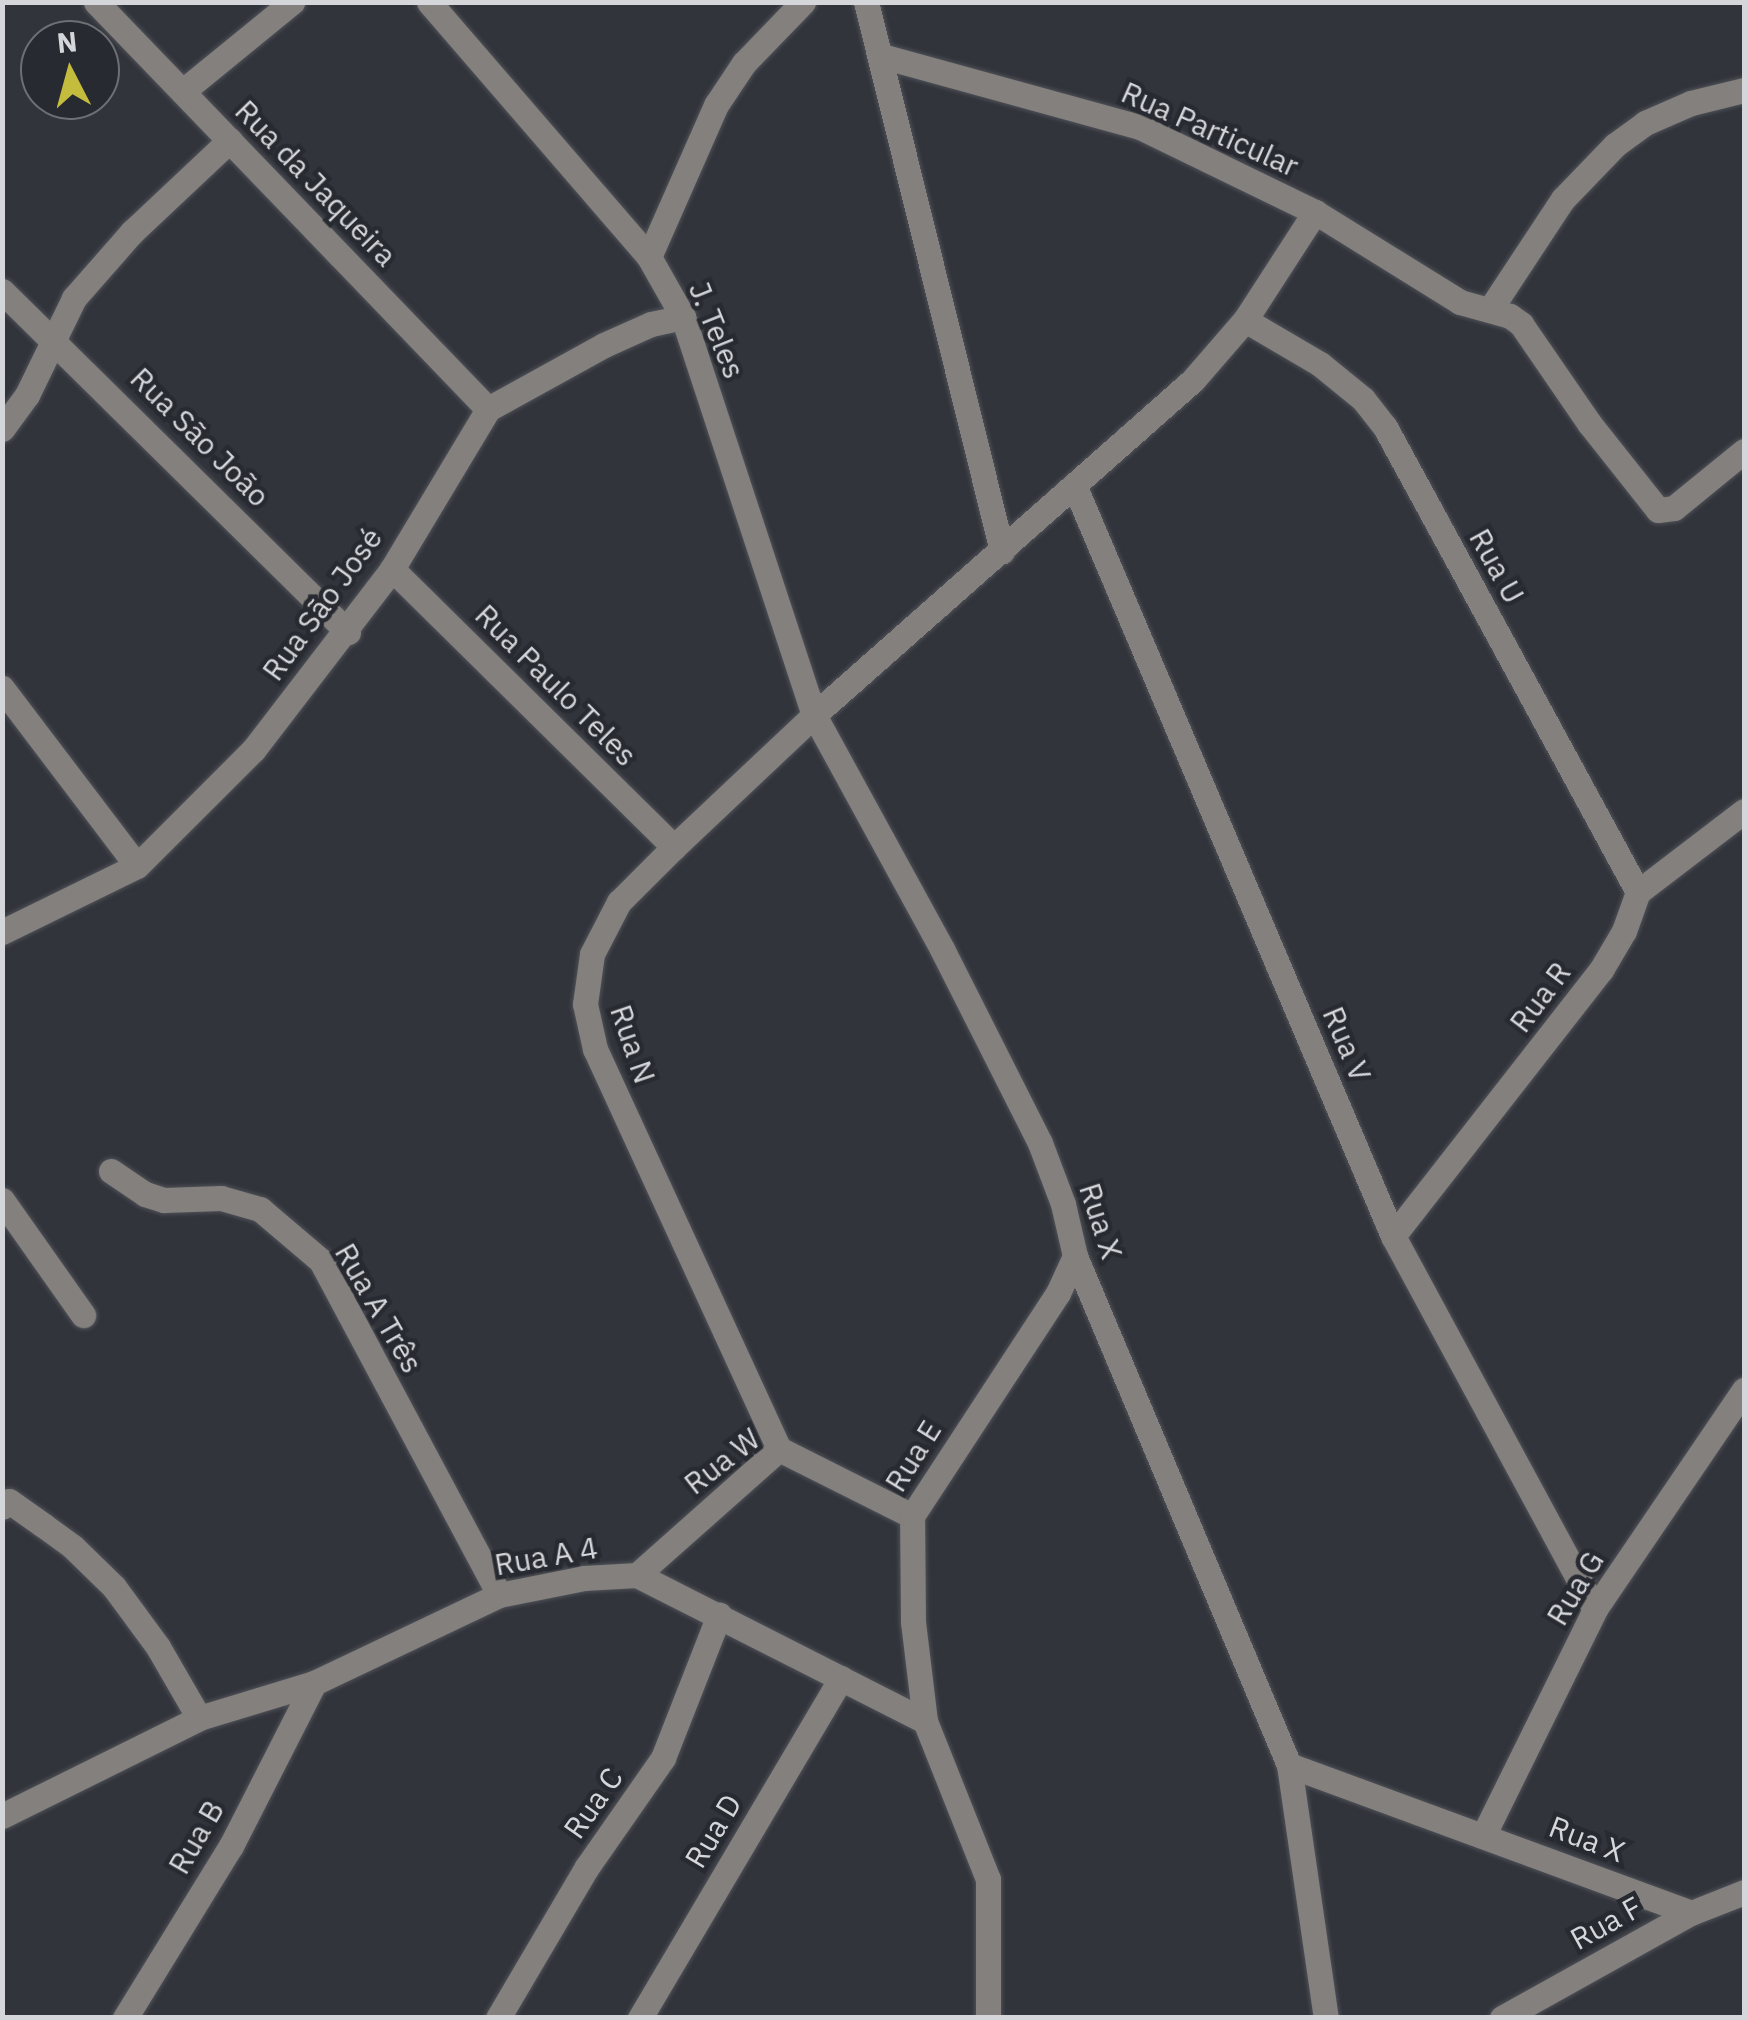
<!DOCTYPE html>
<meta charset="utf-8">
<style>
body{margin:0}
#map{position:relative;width:1747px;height:2020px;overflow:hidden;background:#32343b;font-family:"IBM Plex Sans",sans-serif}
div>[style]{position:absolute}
.roads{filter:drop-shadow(0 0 2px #4f5158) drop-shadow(0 0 2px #4f5158)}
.minor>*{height:25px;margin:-12.5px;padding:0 12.5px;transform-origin:12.5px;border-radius:12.5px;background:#83807d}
span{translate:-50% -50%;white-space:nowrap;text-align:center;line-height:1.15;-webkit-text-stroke:9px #282a31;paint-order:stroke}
.street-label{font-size:30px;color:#d5d6da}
.frame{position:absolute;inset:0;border:5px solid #d5d6da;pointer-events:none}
.north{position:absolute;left:20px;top:20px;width:100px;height:100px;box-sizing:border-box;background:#282a31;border:2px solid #6d6f75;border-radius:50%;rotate:354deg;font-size:28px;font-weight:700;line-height:40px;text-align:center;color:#d5d6da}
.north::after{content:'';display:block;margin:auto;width:35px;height:45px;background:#c4bc3d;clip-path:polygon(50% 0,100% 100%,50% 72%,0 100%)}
</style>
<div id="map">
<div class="roads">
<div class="minor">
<div style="left:96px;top:2px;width:565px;rotate:46.08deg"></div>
<div style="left:429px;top:2px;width:337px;rotate:49.2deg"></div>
<div style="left:803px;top:2px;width:85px;rotate:134deg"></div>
<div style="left:744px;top:63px;width:50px;rotate:123.7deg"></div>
<div style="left:716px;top:105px;width:166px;rotate:113.8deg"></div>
<div style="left:649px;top:257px;width:69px;rotate:60.5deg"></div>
<div style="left:683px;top:317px;width:419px;rotate:71.8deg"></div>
<div style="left:814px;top:715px;width:267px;rotate:61.3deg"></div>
<div style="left:942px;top:949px;width:217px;rotate:63.2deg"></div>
<div style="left:1040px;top:1143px;width:65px;rotate:69.3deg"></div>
<div style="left:1063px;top:1204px;width:53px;rotate:77deg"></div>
<div style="left:1075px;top:1256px;width:552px;rotate:67.2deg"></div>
<div style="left:1289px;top:1765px;width:256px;rotate:81.7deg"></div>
<div style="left:866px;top:2px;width:566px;rotate:76.09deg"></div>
<div style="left:882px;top:56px;width:268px;rotate:15.4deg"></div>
<div style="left:1140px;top:127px;width:195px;rotate:25.9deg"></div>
<div style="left:1315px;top:212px;width:171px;rotate:31.8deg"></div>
<div style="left:1460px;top:302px;width:52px;rotate:15.6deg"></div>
<div style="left:1510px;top:316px;width:14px;rotate:36deg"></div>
<div style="left:1521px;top:324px;width:120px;rotate:55.5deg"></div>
<div style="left:1589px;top:423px;width:111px;rotate:51.6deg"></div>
<div style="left:1658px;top:510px;width:16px;rotate:-7deg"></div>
<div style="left:1674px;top:508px;width:90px;rotate:-39.2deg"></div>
<div style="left:183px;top:91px;width:141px;rotate:-39.2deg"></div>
<div style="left:2px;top:291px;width:486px;rotate:44.6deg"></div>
<div style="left:1491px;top:308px;width:131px;rotate:-56.6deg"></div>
<div style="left:1563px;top:199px;width:75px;rotate:-46.1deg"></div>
<div style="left:1615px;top:145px;width:37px;rotate:-36deg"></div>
<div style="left:1645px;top:123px;width:50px;rotate:-23.5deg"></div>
<div style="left:1691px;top:103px;width:55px;rotate:-13.8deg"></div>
<div style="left:1245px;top:320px;width:87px;rotate:30.4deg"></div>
<div style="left:1320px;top:364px;width:55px;rotate:39.1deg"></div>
<div style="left:1363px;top:399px;width:36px;rotate:52deg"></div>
<div style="left:1385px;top:427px;width:529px;rotate:61.45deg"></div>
<div style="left:2px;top:429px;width:42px;rotate:-53.7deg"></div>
<div style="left:27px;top:395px;width:108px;rotate:-64.1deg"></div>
<div style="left:74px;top:298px;width:88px;rotate:-48.7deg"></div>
<div style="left:132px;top:232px;width:134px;rotate:-43.2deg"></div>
<div style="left:1075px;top:487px;width:814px;rotate:67deg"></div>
<div style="left:1393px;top:1236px;width:424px;rotate:61.6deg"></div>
<div style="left:392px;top:569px;width:396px;rotate:44.6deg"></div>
<div style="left:2px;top:688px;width:223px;rotate:52.8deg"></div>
<div style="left:2px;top:932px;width:150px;rotate:-26.1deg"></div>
<div style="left:137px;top:866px;width:165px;rotate:-45deg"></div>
<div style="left:254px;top:749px;width:227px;rotate:-52.5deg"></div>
<div style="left:392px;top:569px;width:187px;rotate:-59deg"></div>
<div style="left:488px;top:409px;width:132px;rotate:-28.9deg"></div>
<div style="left:604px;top:345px;width:51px;rotate:-24.1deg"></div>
<div style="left:651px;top:324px;width:33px;rotate:-12deg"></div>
<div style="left:111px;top:1171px;width:41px;rotate:34.1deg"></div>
<div style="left:145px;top:1194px;width:20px;rotate:18deg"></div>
<div style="left:164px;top:1200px;width:57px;rotate:-2deg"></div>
<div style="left:221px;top:1198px;width:41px;rotate:15.8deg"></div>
<div style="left:260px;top:1209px;width:80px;rotate:40.4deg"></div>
<div style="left:321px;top:1261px;width:378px;rotate:61.9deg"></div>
<div style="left:2px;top:1200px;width:141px;rotate:54.8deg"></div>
<div style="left:1393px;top:1236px;width:338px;rotate:-52deg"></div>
<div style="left:1601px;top:970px;width:45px;rotate:-59.5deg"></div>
<div style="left:1624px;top:931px;width:41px;rotate:-70.3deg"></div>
<div style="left:1638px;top:892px;width:133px;rotate:-37.4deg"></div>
<div style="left:779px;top:1449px;width:440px;rotate:-114.7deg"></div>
<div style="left:595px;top:1049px;width:46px;rotate:-102.5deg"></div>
<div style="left:585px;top:1004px;width:50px;rotate:-82deg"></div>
<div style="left:592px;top:954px;width:59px;rotate:-62.6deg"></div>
<div style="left:619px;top:902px;width:78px;rotate:-45deg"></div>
<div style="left:674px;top:847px;width:192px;rotate:-43.3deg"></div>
<div style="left:814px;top:715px;width:506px;rotate:-41.47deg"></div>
<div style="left:1193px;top:380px;width:79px;rotate:-49.1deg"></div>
<div style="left:1245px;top:320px;width:129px;rotate:-57.1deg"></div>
<div style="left:779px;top:1449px;width:149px;rotate:26.7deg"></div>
<div style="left:2px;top:1507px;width:9px;rotate:-41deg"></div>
<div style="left:9px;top:1501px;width:42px;rotate:35.2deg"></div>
<div style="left:43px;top:1525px;width:37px;rotate:36deg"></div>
<div style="left:73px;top:1547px;width:57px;rotate:44.3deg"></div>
<div style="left:114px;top:1587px;width:74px;rotate:53.7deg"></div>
<div style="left:158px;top:1647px;width:82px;rotate:60deg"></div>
<div style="left:637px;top:1575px;width:190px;rotate:-41.6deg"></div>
<div style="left:925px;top:1721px;width:100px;rotate:-96.9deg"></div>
<div style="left:913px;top:1622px;width:106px;rotate:-90.5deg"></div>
<div style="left:912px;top:1516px;width:267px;rotate:-56.8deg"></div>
<div style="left:1058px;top:1293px;width:41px;rotate:-65.3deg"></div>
<div style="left:1289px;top:1765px;width:428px;rotate:20.2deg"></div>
<div style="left:2px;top:1816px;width:220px;rotate:-26.4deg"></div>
<div style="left:199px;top:1718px;width:120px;rotate:-16.9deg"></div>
<div style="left:314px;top:1683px;width:205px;rotate:-25.4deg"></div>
<div style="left:499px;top:1595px;width:87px;rotate:-11.3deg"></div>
<div style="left:584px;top:1578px;width:53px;rotate:-3.2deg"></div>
<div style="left:637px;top:1575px;width:323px;rotate:26.9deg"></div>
<div style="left:925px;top:1721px;width:170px;rotate:68.3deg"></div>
<div style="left:988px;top:1879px;width:139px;rotate:90deg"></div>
<div style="left:1484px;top:1834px;width:251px;rotate:-63.7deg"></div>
<div style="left:1595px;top:1609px;width:265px;rotate:-55.8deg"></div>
<div style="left:125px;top:2018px;width:202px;rotate:-58.4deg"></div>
<div style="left:231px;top:1846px;width:183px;rotate:-63deg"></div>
<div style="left:498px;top:2018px;width:175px;rotate:-59.5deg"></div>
<div style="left:587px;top:1867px;width:133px;rotate:-55.1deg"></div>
<div style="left:663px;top:1758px;width:154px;rotate:-68.6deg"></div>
<div style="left:640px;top:2018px;width:395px;rotate:-59.4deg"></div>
<div style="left:1502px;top:2018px;width:216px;rotate:-29.1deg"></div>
<div style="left:1691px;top:1913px;width:57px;rotate:-21.6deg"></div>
</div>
</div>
<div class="street-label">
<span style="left:1210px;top:129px;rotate:24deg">Rua Particular</span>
<span style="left:316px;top:183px;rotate:46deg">Rua da Jaqueira</span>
<span style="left:717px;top:330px;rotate:68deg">J. Teles</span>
<span style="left:200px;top:437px;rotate:45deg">Rua São João</span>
<span style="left:1497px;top:566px;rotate:61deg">Rua U</span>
<span style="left:322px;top:604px;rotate:-54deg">Rua São José</span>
<span style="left:556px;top:685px;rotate:45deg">Rua Paulo Teles</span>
<span style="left:1540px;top:997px;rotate:-53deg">Rua R</span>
<span style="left:633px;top:1044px;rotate:71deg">Rua N</span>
<span style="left:1347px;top:1044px;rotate:67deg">Rua V</span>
<span style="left:1101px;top:1221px;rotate:72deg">Rua X</span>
<span style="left:379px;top:1308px;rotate:60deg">Rua A Três</span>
<span style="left:913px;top:1456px;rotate:-58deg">Rua E</span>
<span style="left:722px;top:1461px;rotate:-38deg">Rua W</span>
<span style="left:546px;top:1556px;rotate:-10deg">Rua A 4</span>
<span style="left:1575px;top:1588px;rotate:-59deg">Rua G</span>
<span style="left:593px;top:1803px;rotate:-55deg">Rua C</span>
<span style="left:713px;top:1831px;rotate:-59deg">Rua D</span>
<span style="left:196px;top:1837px;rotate:-60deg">Rua B</span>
<span style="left:1587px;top:1839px;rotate:21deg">Rua X</span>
<span style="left:1606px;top:1923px;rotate:-29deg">Rua F</span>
</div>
<div class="frame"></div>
<div class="north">N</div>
</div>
